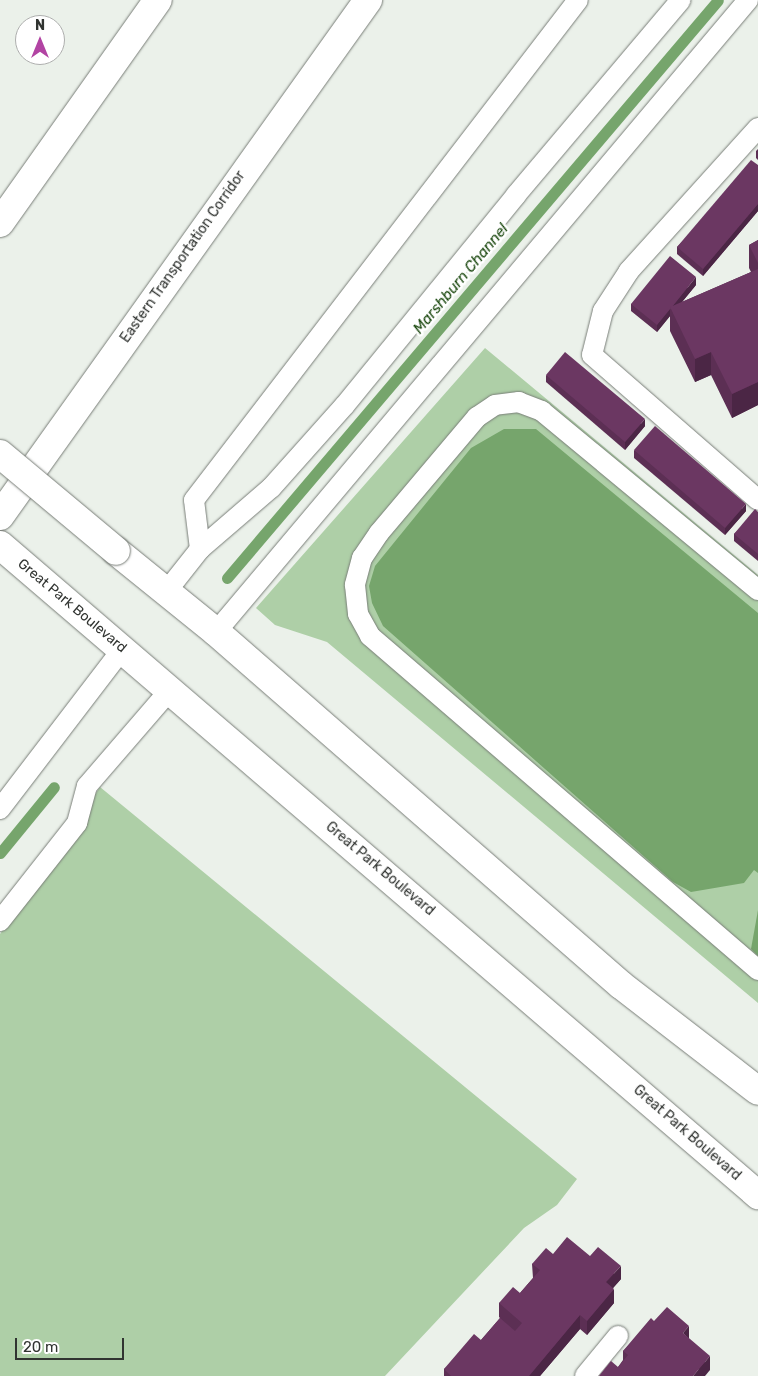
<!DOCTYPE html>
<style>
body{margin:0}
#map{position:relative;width:758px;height:1376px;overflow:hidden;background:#ebf1ea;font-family:Rubik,sans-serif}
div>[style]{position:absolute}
.green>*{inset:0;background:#aecfa7}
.water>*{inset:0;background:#76a56c}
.stream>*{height:11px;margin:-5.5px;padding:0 5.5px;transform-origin:5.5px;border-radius:5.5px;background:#76a56c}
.roads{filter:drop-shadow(0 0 1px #787d77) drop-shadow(0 0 1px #787d77)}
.lane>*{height:20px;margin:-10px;padding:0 10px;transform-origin:10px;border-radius:10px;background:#fff}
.secondary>*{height:28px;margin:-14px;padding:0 14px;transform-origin:14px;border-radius:14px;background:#fff}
.highway>*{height:28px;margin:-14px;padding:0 14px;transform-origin:14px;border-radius:14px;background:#fff}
.bridges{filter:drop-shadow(0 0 1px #787d77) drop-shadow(0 0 1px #787d77)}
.secondary-bridge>*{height:28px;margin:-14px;padding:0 14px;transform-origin:14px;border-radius:14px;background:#fff}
.wall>*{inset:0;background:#5c2f54}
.shaded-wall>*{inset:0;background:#4b2645}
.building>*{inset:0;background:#6b3762}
span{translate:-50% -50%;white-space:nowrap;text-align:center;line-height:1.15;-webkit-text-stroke:5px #fff;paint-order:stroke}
.street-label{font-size:14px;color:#313431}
.water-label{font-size:15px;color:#17450b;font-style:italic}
.north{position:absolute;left:15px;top:15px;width:50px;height:50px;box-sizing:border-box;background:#fff;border:1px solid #adaead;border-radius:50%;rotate:0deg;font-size:14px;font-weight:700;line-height:20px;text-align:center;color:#313431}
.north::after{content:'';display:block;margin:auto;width:18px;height:22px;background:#b244a3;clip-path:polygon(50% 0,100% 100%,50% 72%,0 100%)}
.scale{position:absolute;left:15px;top:1338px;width:109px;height:22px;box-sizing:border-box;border:2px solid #313431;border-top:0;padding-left:6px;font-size:15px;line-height:18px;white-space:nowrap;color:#313431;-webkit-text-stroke:4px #fff;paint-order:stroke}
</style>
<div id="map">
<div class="green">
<div style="clip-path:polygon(485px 348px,758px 575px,758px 1003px,327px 642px,275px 625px,256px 608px)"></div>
<div style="clip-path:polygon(100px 787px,577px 1179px,557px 1205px,524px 1228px,385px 1376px,0 1376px,0 934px)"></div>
</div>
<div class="water">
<div style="clip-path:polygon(504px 429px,536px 429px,758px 613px,758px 873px,754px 870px,744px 883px,691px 892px,673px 882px,383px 626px,372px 603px,369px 586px,375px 566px,471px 448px)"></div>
<div style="clip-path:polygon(758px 910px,758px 956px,751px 949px)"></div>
</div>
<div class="stream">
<div style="left:227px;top:578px;width:758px;rotate:-49.65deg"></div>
<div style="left:0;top:853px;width:85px;rotate:-50.7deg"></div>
</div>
<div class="roads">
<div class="lane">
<div style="left:758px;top:128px;width:193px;rotate:132.1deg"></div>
<div style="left:629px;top:271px;width:48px;rotate:123deg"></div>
<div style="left:603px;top:311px;width:45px;rotate:104deg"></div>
<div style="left:592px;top:355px;width:220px;rotate:41.1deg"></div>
<div style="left:200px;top:549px;width:94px;rotate:-40.7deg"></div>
<div style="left:271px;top:488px;width:111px;rotate:-48.3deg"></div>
<div style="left:345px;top:405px;width:271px;rotate:-50.8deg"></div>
<div style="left:516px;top:195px;width:255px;rotate:-49.8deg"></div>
<div style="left:758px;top:590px;width:281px;rotate:-140.4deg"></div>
<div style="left:542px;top:411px;width:25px;rotate:-159deg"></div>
<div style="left:519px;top:402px;width:24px;rotate:173deg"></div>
<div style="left:495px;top:405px;width:22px;rotate:146deg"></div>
<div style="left:477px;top:417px;width:152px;rotate:130.2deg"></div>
<div style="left:379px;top:533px;width:30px;rotate:124deg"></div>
<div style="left:362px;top:558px;width:28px;rotate:105deg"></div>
<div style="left:355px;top:585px;width:29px;rotate:84deg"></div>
<div style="left:358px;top:614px;width:25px;rotate:61deg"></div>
<div style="left:370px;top:636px;width:512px;rotate:40.72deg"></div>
<div style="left:166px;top:592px;width:55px;rotate:-51.7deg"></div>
<div style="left:200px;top:549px;width:49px;rotate:-97deg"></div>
<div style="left:194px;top:500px;width:630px;rotate:-52.48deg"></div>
<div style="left:216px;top:632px;width:826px;rotate:-49.91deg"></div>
<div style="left:0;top:809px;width:203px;rotate:-52.6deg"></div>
<div style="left:0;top:921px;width:125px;rotate:-51.8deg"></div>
<div style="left:77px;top:823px;width:38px;rotate:-75deg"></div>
<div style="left:87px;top:786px;width:127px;rotate:-49.2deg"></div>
<div style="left:585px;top:1376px;width:52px;rotate:-50.5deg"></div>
</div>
<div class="secondary">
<div style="left:0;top:545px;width:999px;rotate:40.61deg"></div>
<div style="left:116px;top:551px;width:129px;rotate:39deg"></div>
<div style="left:216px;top:632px;width:537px;rotate:41.08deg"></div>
<div style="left:621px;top:985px;width:173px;rotate:37.7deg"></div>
</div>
<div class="highway">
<div style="left:0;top:223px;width:273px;rotate:-54.7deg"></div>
<div style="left:0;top:516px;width:634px;rotate:-54.5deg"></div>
</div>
</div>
<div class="bridges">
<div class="secondary-bridge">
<div style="left:0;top:454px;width:151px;rotate:39.9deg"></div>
</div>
</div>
<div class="wall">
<div style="clip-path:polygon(758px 149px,758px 160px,756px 158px,756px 151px)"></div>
<div style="clip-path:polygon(758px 165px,758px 211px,703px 276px,677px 254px,677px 247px)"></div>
<div style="clip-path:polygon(758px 240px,758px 405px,732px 418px,711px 375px,695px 382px,670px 331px,670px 316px,657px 332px,631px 311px,631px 304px,696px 285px,682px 302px,751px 272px,749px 268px,749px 245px)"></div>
<div style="clip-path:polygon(546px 375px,645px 426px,625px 450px,546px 382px)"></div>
<div style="clip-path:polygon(634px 450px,746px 511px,725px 535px,634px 458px)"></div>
<div style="clip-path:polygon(758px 512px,758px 561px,734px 541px,734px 534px)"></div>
<div style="clip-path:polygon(553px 1254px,590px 1256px,621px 1279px,613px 1288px,614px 1303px,587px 1335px,580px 1329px,540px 1376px,444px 1376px,444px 1369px,481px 1340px,500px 1318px,499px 1317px,499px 1303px,520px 1293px,533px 1278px,532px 1264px)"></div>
<div style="clip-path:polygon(654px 1321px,689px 1339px,710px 1370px,618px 1367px,623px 1360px,623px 1351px)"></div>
</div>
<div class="shaded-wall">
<div style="clip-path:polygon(758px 204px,758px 211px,703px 276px,703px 269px)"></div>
<div style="clip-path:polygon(696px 277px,696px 285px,673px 313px,671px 308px)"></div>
<div style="clip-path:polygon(670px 308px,670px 316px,657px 332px,657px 325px)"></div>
<div style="clip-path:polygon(711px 352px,711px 375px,695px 382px,695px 359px)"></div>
<div style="clip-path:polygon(758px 382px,758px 405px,732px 418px,732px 394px)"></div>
<div style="clip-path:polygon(645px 419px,645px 426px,625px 450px,625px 442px)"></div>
<div style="clip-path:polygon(746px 504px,746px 511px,725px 535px,725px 528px)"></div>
<div style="clip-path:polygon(621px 1266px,621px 1279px,606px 1296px,606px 1282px)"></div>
<div style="clip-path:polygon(614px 1289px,614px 1303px,587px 1335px,587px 1321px)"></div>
<div style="clip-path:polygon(580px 1315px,580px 1329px,540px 1376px,529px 1376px)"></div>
<div style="clip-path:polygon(689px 1326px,689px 1339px,683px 1333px)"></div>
<div style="clip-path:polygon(710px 1356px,710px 1370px,705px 1376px,693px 1376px)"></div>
</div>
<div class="building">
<div style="clip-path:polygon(751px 160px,758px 165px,758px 204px,703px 269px,677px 247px)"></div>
<div style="clip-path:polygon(758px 240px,758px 263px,749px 245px)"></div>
<div style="clip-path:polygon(670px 256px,696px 277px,672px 307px,670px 307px,671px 308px,657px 325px,631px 304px)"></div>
<div style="clip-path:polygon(758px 269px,758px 382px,732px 394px,711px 352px,695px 359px,670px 307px)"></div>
<div style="clip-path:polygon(565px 352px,645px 419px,625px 442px,546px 375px)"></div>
<div style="clip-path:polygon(655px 426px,746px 504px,725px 528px,634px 450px)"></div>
<div style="clip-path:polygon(755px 509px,758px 512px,758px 554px,734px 534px)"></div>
<div style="clip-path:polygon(567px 1237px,590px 1256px,598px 1247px,621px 1266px,606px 1282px,614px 1289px,587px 1321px,580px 1315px,529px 1376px,451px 1376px,444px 1369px,474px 1334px,481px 1340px,500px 1318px,515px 1331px,522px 1323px,499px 1303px,513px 1287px,520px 1293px,540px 1270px,532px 1264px,546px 1248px,553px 1254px)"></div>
<div style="clip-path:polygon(667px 1307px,689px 1326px,683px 1333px,710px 1356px,693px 1376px,599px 1376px,611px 1361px,618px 1367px,628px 1355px,623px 1351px,651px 1318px,654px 1321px)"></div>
</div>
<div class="street-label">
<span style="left:183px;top:257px;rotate:-55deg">Eastern Transportation Corridor</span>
<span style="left:72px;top:606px;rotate:40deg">Great Park Boulevard</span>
<span style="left:380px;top:869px;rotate:40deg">Great Park Boulevard</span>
<span style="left:687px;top:1133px;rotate:41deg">Great Park Boulevard</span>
</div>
<div class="water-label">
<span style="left:461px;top:279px;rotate:-50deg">Marshburn Channel</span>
</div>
<div class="north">N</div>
<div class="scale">20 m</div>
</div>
